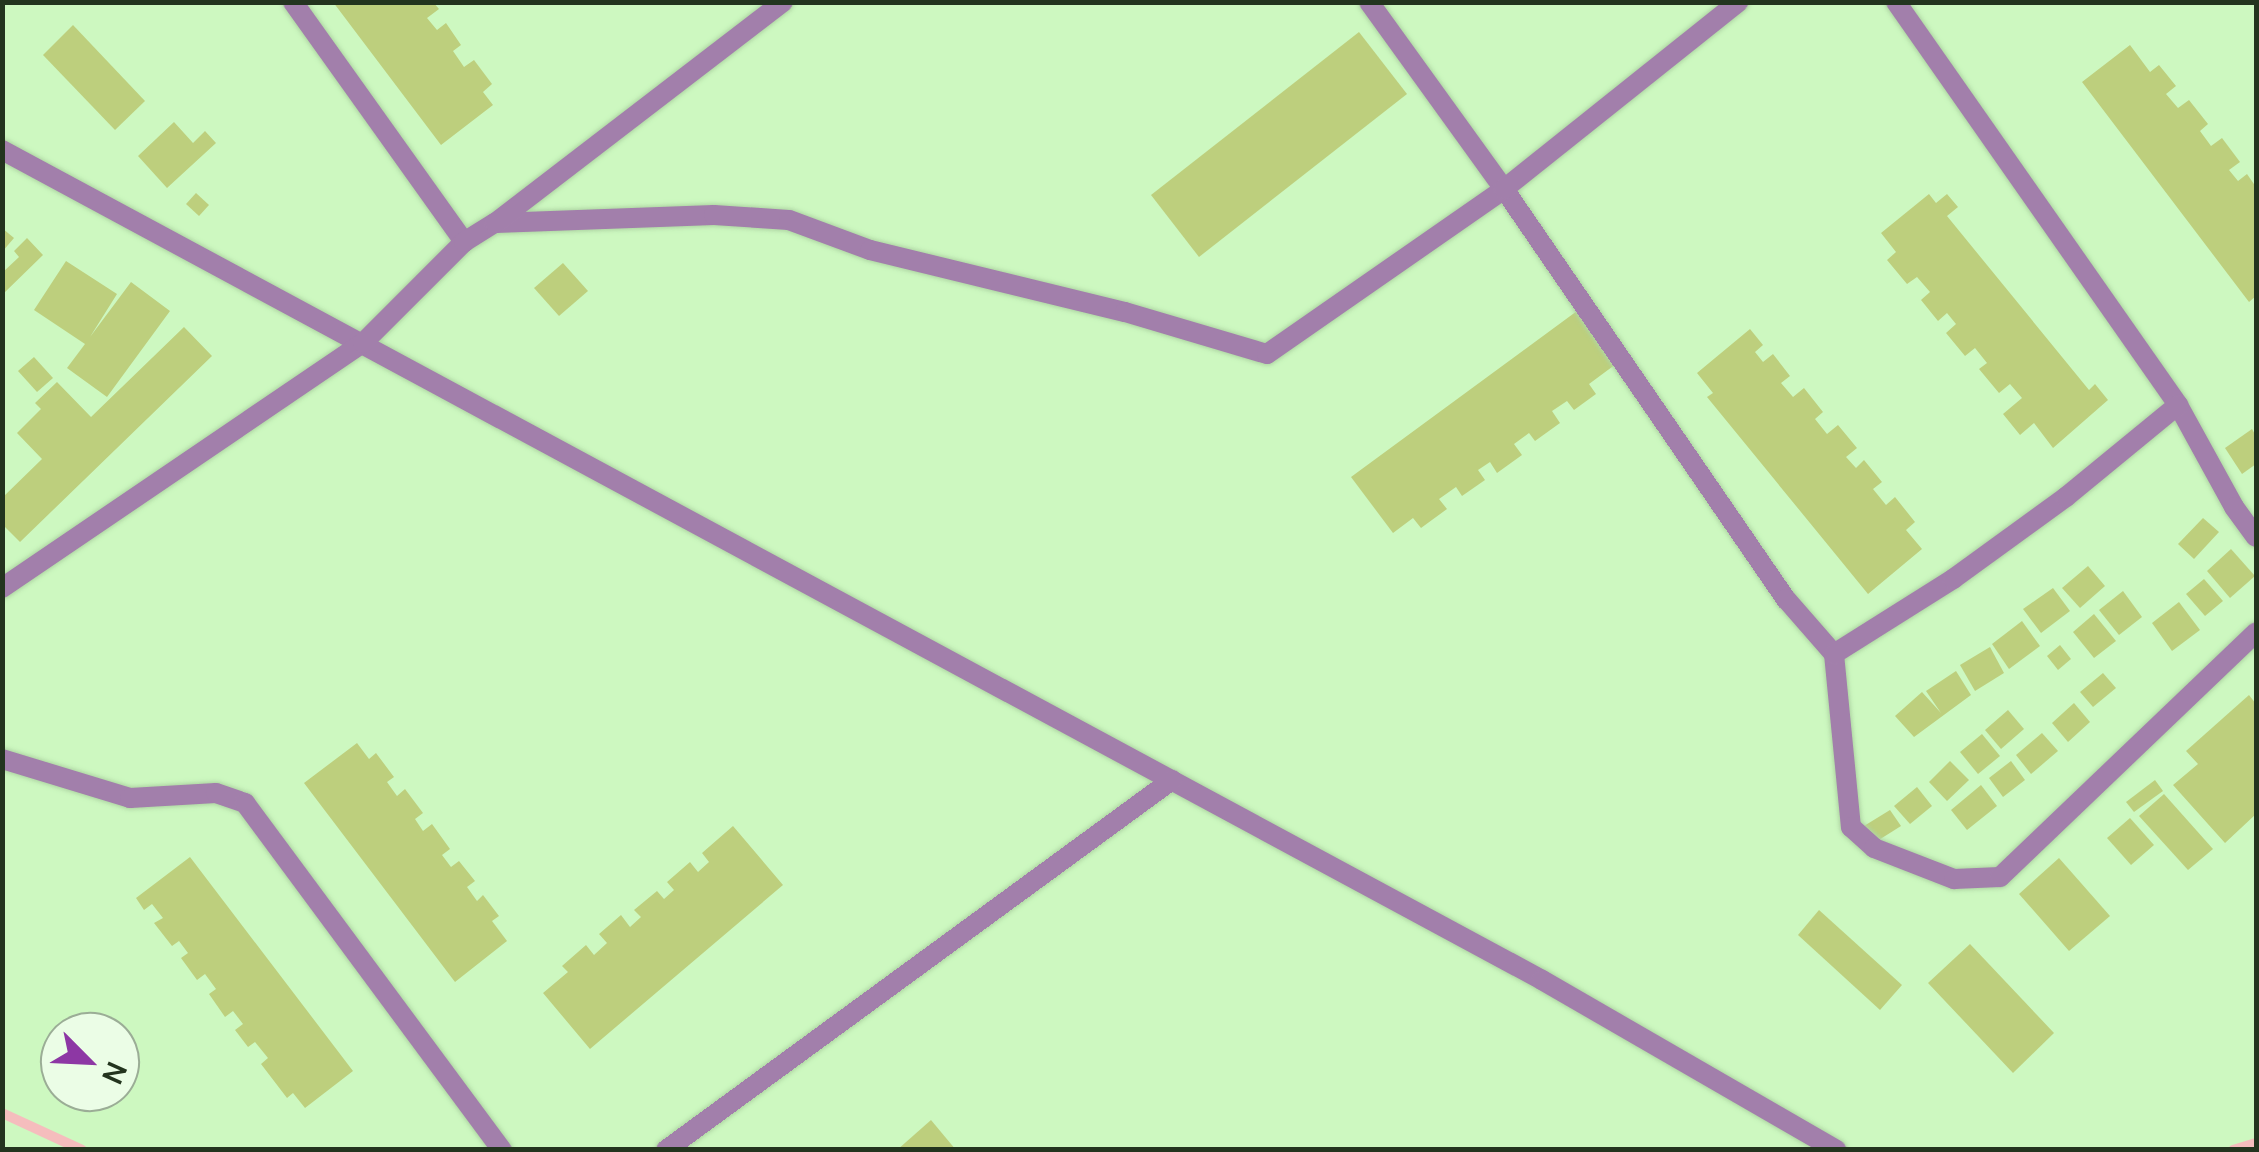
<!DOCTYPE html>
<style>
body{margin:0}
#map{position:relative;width:2259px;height:1152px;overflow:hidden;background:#cdf8c0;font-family:Manrope,sans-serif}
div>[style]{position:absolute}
.stream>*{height:10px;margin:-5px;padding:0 5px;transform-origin:5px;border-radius:5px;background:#f5bdbd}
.building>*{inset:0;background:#bdcf7d}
.roads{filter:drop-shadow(0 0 2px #aed5a3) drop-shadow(0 0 2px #aed5a3)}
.minor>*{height:20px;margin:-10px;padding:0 10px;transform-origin:10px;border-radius:10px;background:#a27fab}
span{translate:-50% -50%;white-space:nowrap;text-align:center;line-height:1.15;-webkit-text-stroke:8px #ebfde6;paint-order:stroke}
.frame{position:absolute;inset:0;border:5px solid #23341e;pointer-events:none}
.north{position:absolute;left:40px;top:1012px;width:100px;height:100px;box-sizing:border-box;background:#ebfde6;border:2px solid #9bad96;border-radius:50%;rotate:114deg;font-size:28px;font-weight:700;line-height:40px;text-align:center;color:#23341e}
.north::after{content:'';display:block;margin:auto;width:35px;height:45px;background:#8d37a4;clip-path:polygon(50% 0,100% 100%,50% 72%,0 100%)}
</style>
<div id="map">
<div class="stream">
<div style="left:2px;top:1113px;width:88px;rotate:24.8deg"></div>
<div style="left:2233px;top:1150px;width:24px;rotate:-17deg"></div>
</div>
<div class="building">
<div style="clip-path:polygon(333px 2px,433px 2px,439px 9px,427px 18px,437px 30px,446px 23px,461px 45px,453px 51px,464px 67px,474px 60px,492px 84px,483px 92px,493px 105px,441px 145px)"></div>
<div style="clip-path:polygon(73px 25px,145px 101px,115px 130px,43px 55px)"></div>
<div style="clip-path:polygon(1359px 32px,1407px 94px,1199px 257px,1151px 195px)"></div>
<div style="clip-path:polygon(2130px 45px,2150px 72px,2159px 65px,2176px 86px,2166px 94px,2178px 108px,2189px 100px,2208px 124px,2200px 131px,2211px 146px,2222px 138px,2240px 162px,2229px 170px,2238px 181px,2247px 174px,2256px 187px,2256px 296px,2249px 302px,2082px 82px)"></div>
<div style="clip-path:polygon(174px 122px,193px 143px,205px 131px,216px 143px,167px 188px,138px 156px)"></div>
<div style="clip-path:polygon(196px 193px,209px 205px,199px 216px,186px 204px)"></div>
<div style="clip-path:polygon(1929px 194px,1936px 203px,1947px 194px,1958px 207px,1947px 216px,2089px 390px,2095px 384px,2108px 400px,2053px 448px,2034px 423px,2020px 435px,2003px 414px,2022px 398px,2010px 384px,1999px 393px,1979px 369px,1987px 363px,1975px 348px,1965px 356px,1946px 333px,1956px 324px,1947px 313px,1938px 321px,1921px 300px,1930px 292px,1917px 277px,1907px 284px,1887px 260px,1896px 252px,1881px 233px)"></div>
<div style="clip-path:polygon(2px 228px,14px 238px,2px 252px)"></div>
<div style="clip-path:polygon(27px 238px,43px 255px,2px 295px,2px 273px,19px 257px,14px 251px)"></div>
<div style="clip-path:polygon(66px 261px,117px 294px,90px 337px,131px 282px,170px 311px,107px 397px,67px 368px,85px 344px,34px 310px)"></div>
<div style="clip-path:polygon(563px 263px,588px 291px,559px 316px,534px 288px)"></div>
<div style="clip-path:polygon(1577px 311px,1616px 364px,1589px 384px,1596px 394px,1574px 410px,1567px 401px,1552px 411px,1560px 423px,1535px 441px,1529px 433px,1514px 444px,1522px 455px,1497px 473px,1490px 462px,1478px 470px,1485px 480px,1462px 496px,1456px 487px,1439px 499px,1447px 509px,1421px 528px,1413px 518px,1393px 533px,1351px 477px)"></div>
<div style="clip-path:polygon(184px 327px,212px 356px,20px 542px,2px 524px,2px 498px,42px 459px,17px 433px,41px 409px,35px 403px,57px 382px,91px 417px)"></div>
<div style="clip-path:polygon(1750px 329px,1763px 345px,1755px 352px,1763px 362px,1773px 354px,1790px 376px,1781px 383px,1793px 397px,1804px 388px,1823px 412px,1815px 419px,1827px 434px,1838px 425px,1857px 448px,1846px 457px,1856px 468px,1864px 460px,1882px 482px,1873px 489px,1886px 505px,1895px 497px,1915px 522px,1906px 530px,1922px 549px,1868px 594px,1707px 397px,1713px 393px,1697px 373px)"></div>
<div style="clip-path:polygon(34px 357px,53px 378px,37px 392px,18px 371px)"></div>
<div style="clip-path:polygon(2252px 429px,2256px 436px,2256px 464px,2242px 474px,2225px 448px)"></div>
<div style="clip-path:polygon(2203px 518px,2219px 532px,2194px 559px,2178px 544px)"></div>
<div style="clip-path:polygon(2231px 549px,2255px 576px,2230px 598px,2207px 571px)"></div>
<div style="clip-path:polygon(2088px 566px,2105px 586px,2080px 608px,2062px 588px)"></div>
<div style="clip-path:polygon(2204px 579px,2223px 601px,2205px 616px,2186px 594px)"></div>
<div style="clip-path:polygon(2053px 588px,2070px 611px,2041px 633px,2023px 609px)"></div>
<div style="clip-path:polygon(2123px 591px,2142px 617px,2119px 635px,2099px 610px)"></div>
<div style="clip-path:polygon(2179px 602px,2200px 630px,2172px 651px,2152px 623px)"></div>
<div style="clip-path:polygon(2094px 614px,2116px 641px,2094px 658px,2073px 632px)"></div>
<div style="clip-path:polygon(2022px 621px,2040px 646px,2009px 669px,1992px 644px)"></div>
<div style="clip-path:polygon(2060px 645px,2071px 659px,2058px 670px,2047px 656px)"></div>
<div style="clip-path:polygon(1990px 647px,2004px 673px,1975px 691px,1960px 665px)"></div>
<div style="clip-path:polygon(1956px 671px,1971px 695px,1914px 737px,1895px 716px,1922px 692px,1941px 713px,1926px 691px)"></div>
<div style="clip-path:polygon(2103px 673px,2116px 688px,2093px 707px,2080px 692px)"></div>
<div style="clip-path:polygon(2249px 695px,2256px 704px,2256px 814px,2225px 843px,2173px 785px,2198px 764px,2186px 751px)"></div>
<div style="clip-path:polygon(2074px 703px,2090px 722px,2068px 742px,2052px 723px)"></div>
<div style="clip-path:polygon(2008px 710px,2024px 729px,2001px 749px,1985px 730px)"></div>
<div style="clip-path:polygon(2042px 733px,2058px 751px,2031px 774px,2016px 755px)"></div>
<div style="clip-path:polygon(1982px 734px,2000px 756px,1978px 774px,1960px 752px)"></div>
<div style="clip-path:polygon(357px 743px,369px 759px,376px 753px,394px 777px,387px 782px,397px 796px,405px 789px,423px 813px,415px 819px,423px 831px,432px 824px,450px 849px,442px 855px,451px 867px,459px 861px,475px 881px,467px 887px,477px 901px,483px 895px,499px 916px,492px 921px,507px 941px,455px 982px,304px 783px)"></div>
<div style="clip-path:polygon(1950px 761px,1969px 780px,1947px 801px,1929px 782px)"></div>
<div style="clip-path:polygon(2011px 761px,2025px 780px,2003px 797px,1989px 778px)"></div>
<div style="clip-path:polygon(2155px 780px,2163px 791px,2134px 812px,2126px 802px)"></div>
<div style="clip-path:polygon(1981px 785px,1997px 806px,1967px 830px,1951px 810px)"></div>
<div style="clip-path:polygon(1917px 787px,1932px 806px,1910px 824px,1894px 806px)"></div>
<div style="clip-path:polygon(2164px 794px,2213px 849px,2188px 870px,2139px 816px)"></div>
<div style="clip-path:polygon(1890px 810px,1901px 826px,1874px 843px,1864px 826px)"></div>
<div style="clip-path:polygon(2130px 818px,2154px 845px,2131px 865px,2107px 838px)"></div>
<div style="clip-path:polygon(733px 826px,783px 885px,590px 1049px,543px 993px,568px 972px,562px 966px,586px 945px,594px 955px,607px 943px,599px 934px,621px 915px,630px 927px,641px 917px,634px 910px,657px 891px,664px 899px,674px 890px,667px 882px,690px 862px,698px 872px,709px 862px,702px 853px)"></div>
<div style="clip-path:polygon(190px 857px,353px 1071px,305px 1108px,293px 1093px,287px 1098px,261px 1064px,268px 1058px,255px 1042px,248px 1047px,235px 1030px,243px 1024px,233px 1011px,225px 1017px,209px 994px,216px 989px,205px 974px,197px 980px,181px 958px,188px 953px,179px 941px,172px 946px,154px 923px,163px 918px,152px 904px,144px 910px,136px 898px)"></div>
<div style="clip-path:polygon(2059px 858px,2110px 916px,2069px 951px,2019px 894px)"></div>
<div style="clip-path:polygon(1819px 910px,1902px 985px,1880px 1010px,1798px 935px)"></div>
<div style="clip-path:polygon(1970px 944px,2054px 1033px,2013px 1073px,1928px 983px)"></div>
<div style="clip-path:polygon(931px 1120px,956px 1150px,897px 1150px)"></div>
</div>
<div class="roads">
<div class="minor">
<div style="left:293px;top:2px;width:295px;rotate:54.5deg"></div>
<div style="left:1369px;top:2px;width:231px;rotate:54.2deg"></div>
<div style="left:1504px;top:189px;width:498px;rotate:55.5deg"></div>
<div style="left:1786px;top:599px;width:73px;rotate:48.9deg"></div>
<div style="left:1834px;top:654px;width:174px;rotate:84.4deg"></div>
<div style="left:1851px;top:827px;width:31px;rotate:42deg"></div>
<div style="left:1874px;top:848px;width:86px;rotate:21.2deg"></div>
<div style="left:1954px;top:879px;width:46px;rotate:-2.5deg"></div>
<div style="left:2000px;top:877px;width:354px;rotate:-43.7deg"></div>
<div style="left:1896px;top:2px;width:492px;rotate:55deg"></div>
<div style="left:2178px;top:405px;width:116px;rotate:61.2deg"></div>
<div style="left:2234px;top:507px;width:37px;rotate:54deg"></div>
<div style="left:2px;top:150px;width:1749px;rotate:28.32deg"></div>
<div style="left:1542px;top:980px;width:340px;rotate:30deg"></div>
<div style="left:495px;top:223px;width:219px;rotate:-2.1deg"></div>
<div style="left:714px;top:215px;width:75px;rotate:3.8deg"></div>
<div style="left:789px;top:220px;width:86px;rotate:20.3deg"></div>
<div style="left:870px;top:250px;width:262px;rotate:13.7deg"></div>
<div style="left:1125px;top:312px;width:148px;rotate:16.5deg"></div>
<div style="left:1267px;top:354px;width:289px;rotate:-34.8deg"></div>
<div style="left:1504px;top:189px;width:300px;rotate:-38.6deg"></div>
<div style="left:2px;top:588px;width:436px;rotate:-34.2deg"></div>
<div style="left:363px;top:343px;width:143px;rotate:-45deg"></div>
<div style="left:464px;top:242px;width:36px;rotate:-32deg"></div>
<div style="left:495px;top:223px;width:363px;rotate:-37.5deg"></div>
<div style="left:1834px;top:654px;width:141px;rotate:-32.2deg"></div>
<div style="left:1953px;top:579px;width:140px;rotate:-36deg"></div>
<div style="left:2066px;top:497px;width:145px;rotate:-39.4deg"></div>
<div style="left:2px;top:759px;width:134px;rotate:16.9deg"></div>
<div style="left:130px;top:798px;width:86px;rotate:-3.3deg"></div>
<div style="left:216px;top:793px;width:31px;rotate:19deg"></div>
<div style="left:245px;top:803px;width:432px;rotate:53.5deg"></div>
<div style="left:666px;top:1150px;width:627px;rotate:-36.18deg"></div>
</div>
</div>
<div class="frame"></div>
<div class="north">N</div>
</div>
